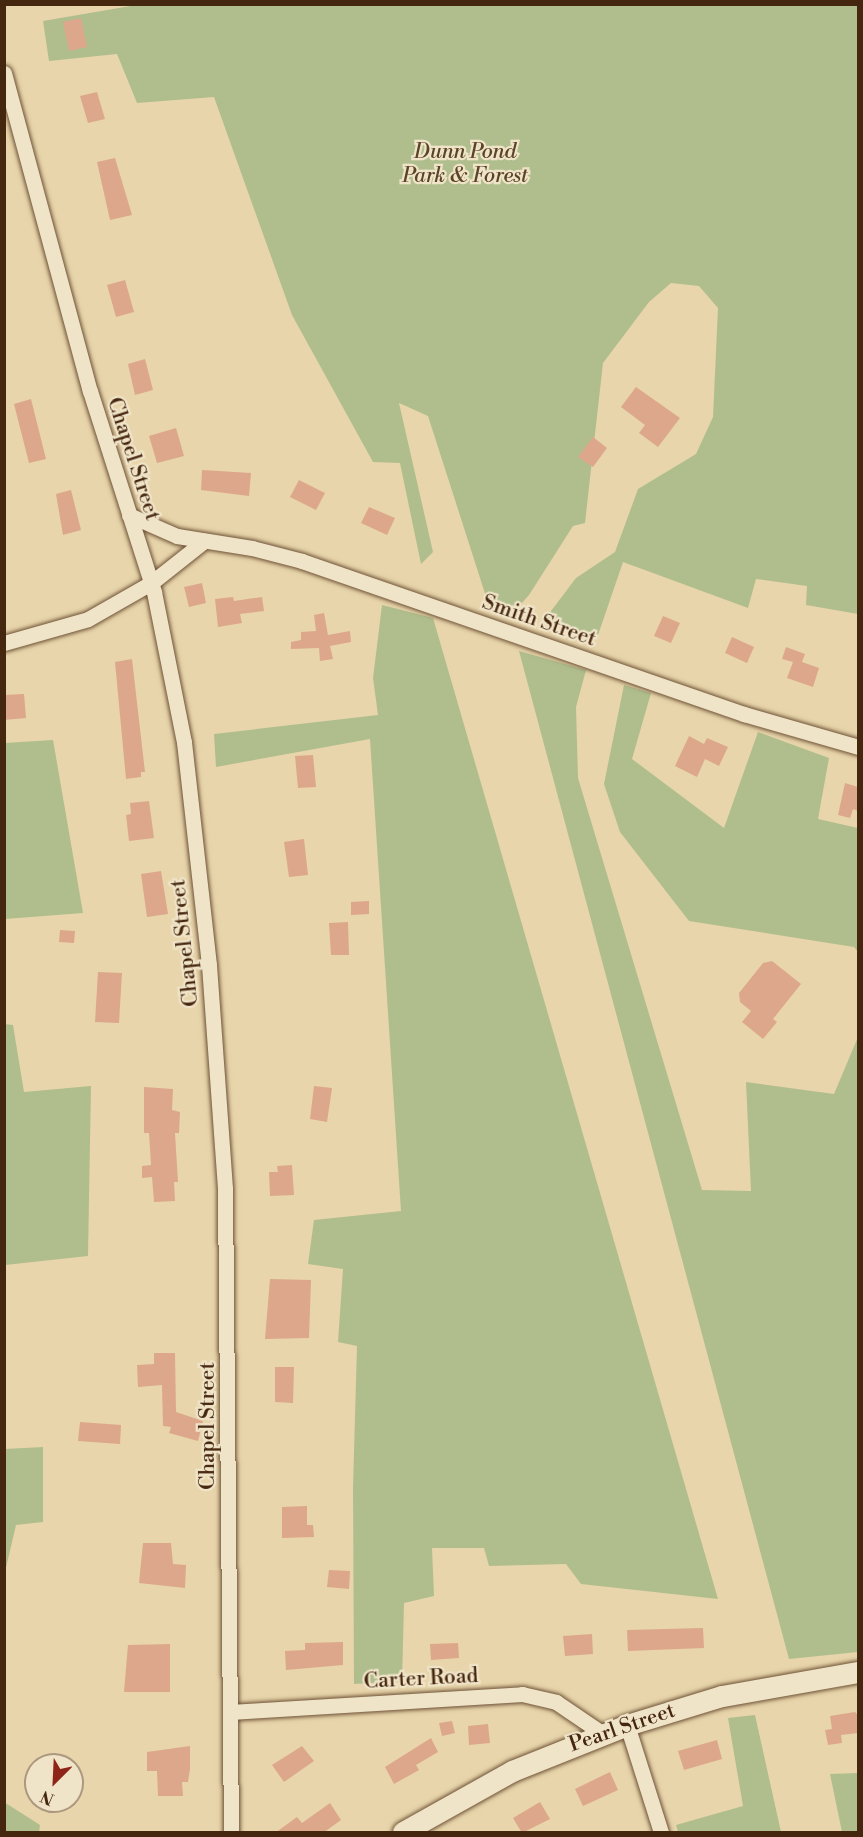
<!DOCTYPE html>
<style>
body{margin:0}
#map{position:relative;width:863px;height:1837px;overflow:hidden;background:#e8d5ab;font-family:"Libre Bodoni",serif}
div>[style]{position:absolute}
.green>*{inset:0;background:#b0be8d}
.building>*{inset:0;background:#dda78c}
.roads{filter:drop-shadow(0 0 2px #6e5236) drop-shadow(0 0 2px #6e5236)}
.street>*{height:15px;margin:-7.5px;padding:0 7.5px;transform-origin:7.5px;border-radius:7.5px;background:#f0e4c8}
.secondary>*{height:21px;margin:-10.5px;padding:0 10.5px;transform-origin:10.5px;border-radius:10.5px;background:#f0e4c8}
span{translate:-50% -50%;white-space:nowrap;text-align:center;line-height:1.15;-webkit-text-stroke:4.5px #f0e4c8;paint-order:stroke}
.park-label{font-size:21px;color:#5a4428;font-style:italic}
.street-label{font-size:21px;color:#45260f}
.frame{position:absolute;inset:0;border:6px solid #45260f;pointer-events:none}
.north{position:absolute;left:24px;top:1753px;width:60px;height:60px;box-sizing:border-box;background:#f0e4c8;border:2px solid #ac987e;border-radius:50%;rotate:204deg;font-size:16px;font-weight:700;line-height:24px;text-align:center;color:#45260f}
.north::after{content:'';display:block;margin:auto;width:21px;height:27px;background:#8f2418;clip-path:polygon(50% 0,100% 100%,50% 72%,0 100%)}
</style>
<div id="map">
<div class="green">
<div style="clip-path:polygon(142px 4px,858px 5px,858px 614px,806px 605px,807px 586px,756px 579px,748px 608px,623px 562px,597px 638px,545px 619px,576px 578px,615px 552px,638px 489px,696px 454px,713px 417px,718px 308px,699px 286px,671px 283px,649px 302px,603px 363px,585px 523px,573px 526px,529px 595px,513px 613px,490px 609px,428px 416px,399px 403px,433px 552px,421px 564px,400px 463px,373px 462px,292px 315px,214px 97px,137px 103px,117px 54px,49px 61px,43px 21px)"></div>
<div style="clip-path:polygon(382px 605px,433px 618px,718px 1599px,581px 1584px,566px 1564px,489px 1566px,484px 1548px,432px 1548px,434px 1596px,404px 1603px,402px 1681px,354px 1684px,353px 1488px,357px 1346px,338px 1342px,343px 1269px,308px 1264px,314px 1220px,401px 1211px,370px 739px,216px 767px,214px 734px,378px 715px,373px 678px)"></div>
<div style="clip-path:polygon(519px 651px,586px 670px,576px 707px,578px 778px,702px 1190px,751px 1191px,746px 1082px,834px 1094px,858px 1037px,858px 1652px,789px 1659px)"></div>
<div style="clip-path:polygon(624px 685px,651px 693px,632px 759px,724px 828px,758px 732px,829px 758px,818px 819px,858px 828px,858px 952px,854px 947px,689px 921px,620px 832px,604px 784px)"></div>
<div style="clip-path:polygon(53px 740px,83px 913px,5px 919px,5px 743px)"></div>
<div style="clip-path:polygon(4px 1024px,13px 1025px,24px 1092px,91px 1086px,88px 1256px,5px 1265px)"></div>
<div style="clip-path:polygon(43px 1447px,43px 1522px,16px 1525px,5px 1572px,5px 1449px)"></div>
<div style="clip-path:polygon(755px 1715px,781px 1832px,678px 1832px,676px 1825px,743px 1806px,728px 1718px)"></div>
<div style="clip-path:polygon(858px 1773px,858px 1832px,842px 1832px,830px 1774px)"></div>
<div style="clip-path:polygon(4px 1802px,40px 1825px,39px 1832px,5px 1832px)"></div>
</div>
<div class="building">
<div style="clip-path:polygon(81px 18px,87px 47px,69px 51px,63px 22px)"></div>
<div style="clip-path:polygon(97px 92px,105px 119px,88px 123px,80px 96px)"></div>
<div style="clip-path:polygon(115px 158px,132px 215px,110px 220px,97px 162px)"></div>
<div style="clip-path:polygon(125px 280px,134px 312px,116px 317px,107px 285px)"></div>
<div style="clip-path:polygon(145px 359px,153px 390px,135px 395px,128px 364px)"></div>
<div style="clip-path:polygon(636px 387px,680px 418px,658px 447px,639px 433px,645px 425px,621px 407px)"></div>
<div style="clip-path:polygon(31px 399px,46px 459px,29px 463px,14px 404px)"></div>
<div style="clip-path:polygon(176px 428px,184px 456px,157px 463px,149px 436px)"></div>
<div style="clip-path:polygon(593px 437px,607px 448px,593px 467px,578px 457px)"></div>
<div style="clip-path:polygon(202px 470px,251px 473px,249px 496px,201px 490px)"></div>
<div style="clip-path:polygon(299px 480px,325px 493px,316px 510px,290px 497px)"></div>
<div style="clip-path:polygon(71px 490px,81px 530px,63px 535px,56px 494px)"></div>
<div style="clip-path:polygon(369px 507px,395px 518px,387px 535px,361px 523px)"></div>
<div style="clip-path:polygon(202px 583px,206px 603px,189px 607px,184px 587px)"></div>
<div style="clip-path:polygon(233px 597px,234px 601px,262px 597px,264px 611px,240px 614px,242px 623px,218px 627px,215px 599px)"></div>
<div style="clip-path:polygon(324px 613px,328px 635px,350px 631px,351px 642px,330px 646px,333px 659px,320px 661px,319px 648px,291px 649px,291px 642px,301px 640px,301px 632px,316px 631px,314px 615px)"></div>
<div style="clip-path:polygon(663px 616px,680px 623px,671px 643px,654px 636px)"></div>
<div style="clip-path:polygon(732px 637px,754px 647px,747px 663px,725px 653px)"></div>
<div style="clip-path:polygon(786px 647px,805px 654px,802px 662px,819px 668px,813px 687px,787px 678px,793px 662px,782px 659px)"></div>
<div style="clip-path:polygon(132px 659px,145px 772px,141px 772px,141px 777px,126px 779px,115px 662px)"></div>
<div style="clip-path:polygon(24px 694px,26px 718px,4px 720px,4px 695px)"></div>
<div style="clip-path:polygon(689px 736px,704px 744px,707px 738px,728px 747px,719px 766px,705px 759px,697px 777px,675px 766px)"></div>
<div style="clip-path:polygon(313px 755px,316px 787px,298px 788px,295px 756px)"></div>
<div style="clip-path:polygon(845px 783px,858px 787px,858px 811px,853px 809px,850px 818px,838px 815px)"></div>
<div style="clip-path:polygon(149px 801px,154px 838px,129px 841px,126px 815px,131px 814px,130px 803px)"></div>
<div style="clip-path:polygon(304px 839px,308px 875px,289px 877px,284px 842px)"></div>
<div style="clip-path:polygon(161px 871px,168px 914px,147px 917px,141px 874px)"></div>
<div style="clip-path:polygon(369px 901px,369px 914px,351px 915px,351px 902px)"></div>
<div style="clip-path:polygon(348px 922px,349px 955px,331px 955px,329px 923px)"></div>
<div style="clip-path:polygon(60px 930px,75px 931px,74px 943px,59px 942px)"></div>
<div style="clip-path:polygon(772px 961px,801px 984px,773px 1019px,777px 1022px,763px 1039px,742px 1022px,751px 1011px,740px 1002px,739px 993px,763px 963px)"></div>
<div style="clip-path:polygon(98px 972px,122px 973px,119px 1023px,95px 1022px)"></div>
<div style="clip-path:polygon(314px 1086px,332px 1088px,327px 1122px,310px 1119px)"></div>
<div style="clip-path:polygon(144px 1087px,173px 1089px,172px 1110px,180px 1112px,179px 1133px,175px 1133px,178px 1182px,174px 1182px,175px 1201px,154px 1202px,152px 1177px,142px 1178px,142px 1166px,151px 1165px,149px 1133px,144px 1133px)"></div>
<div style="clip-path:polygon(292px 1165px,294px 1195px,270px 1196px,269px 1172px,278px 1172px,277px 1166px)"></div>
<div style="clip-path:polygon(270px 1279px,311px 1280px,309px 1338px,265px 1339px)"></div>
<div style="clip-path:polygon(154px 1353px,175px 1353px,176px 1412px,203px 1421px,198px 1441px,169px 1433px,171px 1427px,163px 1426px,162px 1385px,138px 1387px,137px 1365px,154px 1364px)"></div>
<div style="clip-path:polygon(275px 1367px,294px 1367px,293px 1403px,275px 1402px)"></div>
<div style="clip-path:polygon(80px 1422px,121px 1425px,120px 1444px,78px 1441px)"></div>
<div style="clip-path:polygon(307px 1506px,307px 1525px,313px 1525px,314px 1537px,282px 1538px,282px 1507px)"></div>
<div style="clip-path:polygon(143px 1543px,171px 1543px,173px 1564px,186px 1565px,185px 1588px,139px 1583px)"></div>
<div style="clip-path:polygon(329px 1570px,350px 1571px,349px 1589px,327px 1587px)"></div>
<div style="clip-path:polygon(703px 1628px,704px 1648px,628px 1651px,627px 1630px)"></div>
<div style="clip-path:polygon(592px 1634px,593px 1654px,565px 1656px,563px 1636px)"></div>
<div style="clip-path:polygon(343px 1642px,343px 1665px,286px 1670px,285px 1651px,305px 1650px,305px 1643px)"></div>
<div style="clip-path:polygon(458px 1643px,459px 1658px,431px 1660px,430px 1644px)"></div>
<div style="clip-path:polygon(170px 1644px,170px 1692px,124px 1692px,128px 1645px)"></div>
<div style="clip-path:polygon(855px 1712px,858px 1715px,858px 1733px,841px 1735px,842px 1743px,828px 1745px,825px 1730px,832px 1729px,830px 1716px)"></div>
<div style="clip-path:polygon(452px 1721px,455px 1733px,442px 1736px,439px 1723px)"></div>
<div style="clip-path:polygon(488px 1724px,490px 1743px,469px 1745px,468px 1726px)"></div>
<div style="clip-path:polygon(431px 1738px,438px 1752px,416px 1765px,419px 1770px,394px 1784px,385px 1767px)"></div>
<div style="clip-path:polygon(717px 1740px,722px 1759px,684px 1770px,678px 1751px)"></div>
<div style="clip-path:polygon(190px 1746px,190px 1769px,188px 1782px,182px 1782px,183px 1796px,158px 1796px,157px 1771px,147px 1771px,147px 1752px)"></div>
<div style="clip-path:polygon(302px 1746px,314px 1761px,284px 1782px,272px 1765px)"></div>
<div style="clip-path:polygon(610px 1772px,618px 1790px,583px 1806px,575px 1789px)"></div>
<div style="clip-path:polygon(540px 1802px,550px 1819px,522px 1833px,513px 1818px)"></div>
<div style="clip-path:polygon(330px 1803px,341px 1820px,323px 1833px,275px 1833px,297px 1817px,302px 1823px)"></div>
</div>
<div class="roads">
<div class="street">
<div style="left:4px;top:73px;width:329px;rotate:74.9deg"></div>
<div style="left:90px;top:391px;width:211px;rotate:72.3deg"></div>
<div style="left:154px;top:592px;width:153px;rotate:78.7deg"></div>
<div style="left:184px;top:742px;width:224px;rotate:83.6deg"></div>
<div style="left:209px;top:965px;width:225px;rotate:85.9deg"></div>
<div style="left:225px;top:1189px;width:643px;rotate:89.47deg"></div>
<div style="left:129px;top:515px;width:52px;rotate:23.6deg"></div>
<div style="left:177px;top:536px;width:76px;rotate:9.1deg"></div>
<div style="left:252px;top:548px;width:52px;rotate:14.6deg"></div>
<div style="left:302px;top:561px;width:468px;rotate:19.1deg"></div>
<div style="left:744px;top:714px;width:119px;rotate:16.1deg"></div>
<div style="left:4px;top:643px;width:87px;rotate:-15.9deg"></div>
<div style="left:88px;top:619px;width:73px;rotate:-29.7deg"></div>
<div style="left:151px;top:583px;width:68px;rotate:-38.4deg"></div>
<div style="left:230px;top:1712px;width:293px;rotate:-3.5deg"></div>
<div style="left:522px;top:1694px;width:35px;rotate:13deg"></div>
<div style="left:556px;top:1702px;width:57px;rotate:34.2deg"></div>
<div style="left:627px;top:1725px;width:112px;rotate:72.4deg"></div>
</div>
<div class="secondary">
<div style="left:403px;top:1832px;width:125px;rotate:-29.2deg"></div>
<div style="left:512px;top:1771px;width:124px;rotate:-21.8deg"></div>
<div style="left:627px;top:1725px;width:99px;rotate:-17deg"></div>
<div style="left:722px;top:1696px;width:138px;rotate:-10deg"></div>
</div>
</div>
<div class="park-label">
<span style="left:465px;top:164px">Dunn Pond<br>Park &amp; Forest</span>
</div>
<div class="street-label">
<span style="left:133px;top:459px;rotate:72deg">Chapel Street</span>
<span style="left:539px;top:621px;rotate:19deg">Smith Street</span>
<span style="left:185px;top:943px;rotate:-96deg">Chapel Street</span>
<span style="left:208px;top:1426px;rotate:-90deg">Chapel Street</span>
<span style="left:421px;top:1679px;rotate:-3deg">Carter Road</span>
<span style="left:622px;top:1728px;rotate:-19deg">Pearl Street</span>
</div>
<div class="frame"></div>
<div class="north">N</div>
</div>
